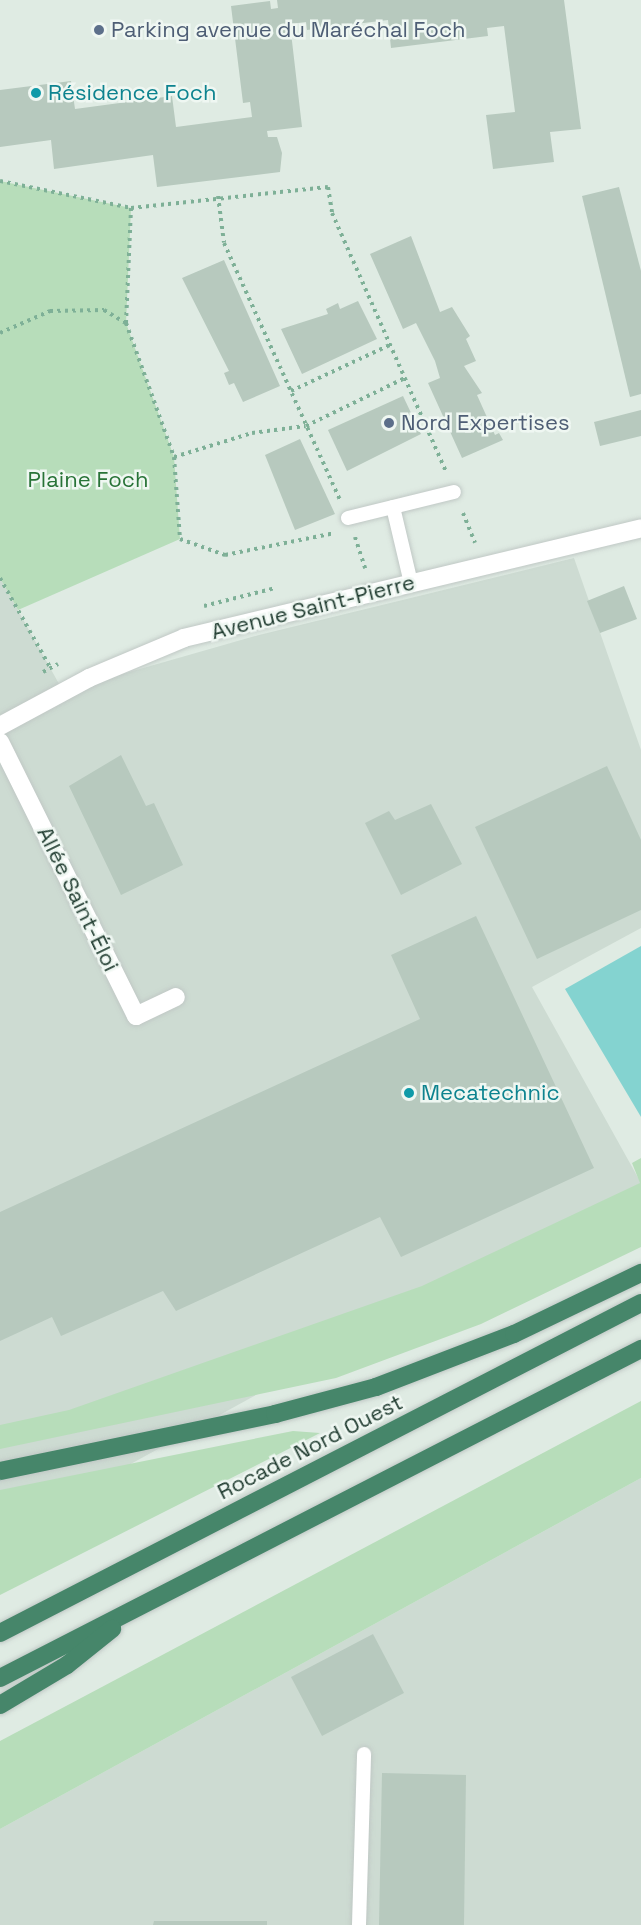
<!DOCTYPE html>
<meta charset="utf-8">
<style>
body{margin:0}
#map{position:relative;width:641px;height:1925px;overflow:hidden;background:#dfebe3;font-family:"Space Grotesk",sans-serif}
div>[style]{position:absolute}
.built>*{inset:0;background:#cddbd2}
.green>*{inset:0;background:#b7ddba}
.water>*{inset:0;background:#84d3d0}
.building>*{inset:0;background:#b7c9be}
.path>*{height:4px;margin-top:-2px;transform-origin:0;background:repeating-linear-gradient(90deg,#7eb097 0 3px,transparent 0 7.5px)}
.roads{filter:drop-shadow(0 0 2px #c0c8c5) drop-shadow(0 0 2px #c0c8c5)}
.service>*{height:14px;margin:-7px;padding:0 7px;transform-origin:7px;border-radius:7px;background:#fff}
.minor>*{height:18px;margin:-9px;padding:0 9px;transform-origin:9px;border-radius:9px;background:#fff}
.tertiary>*{height:18px;margin:-9px;padding:0 9px;transform-origin:9px;border-radius:9px;background:#fff}
.trunk>*{height:18px;margin:-9px;padding:0 9px;transform-origin:9px;border-radius:9px;background:#46866a}
.dots>*{width:16px;height:16px;translate:-50% -50%;box-sizing:border-box;border:3px solid #eff7f2;border-radius:50%}
span{translate:-50% -50%;white-space:nowrap;text-align:center;line-height:1.15;-webkit-text-stroke:5px #eff7f2;paint-order:stroke}
.service-label{font-size:22px;color:#4e5e75}
.left{translate:0 -50%;text-align:left}
.culture-label{font-size:22px;color:#0d838f}
.park-label{font-size:22px;color:#287337}
.street-label{font-size:22px;color:#1f3b2f}
</style>
<div id="map">
<div class="built">
<div style="clip-path:polygon(574px 558px,641px 750px,641px 928px,532px 987px,641px 1183px,0 1536px,0 578px,63px 691px,259px 635px)"></div>
<div style="clip-path:polygon(641px 1478px,641px 1925px,0 1925px,0 1829px)"></div>
</div>
<div class="green">
<div style="clip-path:polygon(0 181px,131px 208px,126px 323px,174px 457px,180px 539px,18px 610px,0 578px)"></div>
<div style="clip-path:polygon(641px 1158px,641px 1247px,481px 1324px,336px 1378px,0 1449px,0 1425px,69px 1410px,422px 1286px,640px 1183px,632px 1163px)"></div>
<div style="clip-path:polygon(641px 1401px,641px 1478px,0 1829px,0 1741px)"></div>
<div style="clip-path:polygon(293px 1431px,320px 1433px,0 1595px,0 1490px)"></div>
</div>
<div class="water">
<div style="clip-path:polygon(641px 946px,641px 1117px,565px 989px)"></div>
</div>
<div class="building">
<div style="clip-path:polygon(277px 0,564px 0,581px 129px,550px 132px,554px 162px,493px 169px,486px 115px,515px 112px,504px 26px,487px 28px,488px 36px,391px 48px,388px 20px,307px 30px,306px 22px,290px 24px,302px 127px,267px 131px,268px 137px,277px 137px,282px 153px,280px 172px,157px 187px,153px 155px,54px 169px,51px 140px,0 147px,0 90px,71px 81px,75px 109px,172px 96px,176px 127px,252px 117px,250px 102px,243px 103px,231px 6px,270px 1px,271px 9px,278px 8px)"></div>
<div style="clip-path:polygon(619px 187px,641px 271px,641px 394px,630px 397px,582px 196px)"></div>
<div style="clip-path:polygon(411px 236px,440px 312px,452px 307px,470px 336px,466px 339px,476px 361px,464px 366px,482px 393px,477px 395px,495px 435px,499px 433px,503px 440px,462px 458px,428px 383px,440px 378px,435px 361px,416px 323px,403px 329px,370px 254px)"></div>
<div style="clip-path:polygon(224px 260px,280px 386px,243px 402px,234px 383px,229px 385px,224px 373px,229px 371px,182px 278px)"></div>
<div style="clip-path:polygon(358px 301px,377px 339px,302px 374px,281px 329px,328px 314px,326px 309px,338px 303px,340px 309px)"></div>
<div style="clip-path:polygon(403px 396px,421px 434px,347px 471px,328px 430px)"></div>
<div style="clip-path:polygon(641px 410px,641px 436px,600px 446px,594px 422px)"></div>
<div style="clip-path:polygon(300px 439px,335px 514px,295px 530px,265px 455px)"></div>
<div style="clip-path:polygon(624px 586px,637px 619px,600px 633px,587px 601px)"></div>
<div style="clip-path:polygon(121px 755px,146px 806px,154px 803px,183px 865px,121px 895px,69px 786px)"></div>
<div style="clip-path:polygon(607px 766px,641px 840px,641px 910px,537px 959px,475px 827px)"></div>
<div style="clip-path:polygon(431px 804px,462px 864px,401px 895px,365px 823px,389px 811px,395px 820px)"></div>
<div style="clip-path:polygon(476px 916px,594px 1168px,401px 1257px,380px 1217px,176px 1311px,163px 1291px,61px 1336px,52px 1317px,0 1341px,0 1212px,420px 1019px,391px 955px)"></div>
<div style="clip-path:polygon(373px 1634px,404px 1693px,322px 1736px,291px 1677px)"></div>
<div style="clip-path:polygon(382px 1773px,466px 1775px,464px 1925px,379px 1925px)"></div>
<div style="clip-path:polygon(154px 1921px,267px 1921px,267px 1925px,153px 1925px)"></div>
</div>
<div class="path">
<div style="left:0;top:181px;width:134px;rotate:11.6deg"></div>
<div style="left:218px;top:196px;width:47px;rotate:82.7deg"></div>
<div style="left:224px;top:243px;width:282px;rotate:65.7deg"></div>
<div style="left:126px;top:323px;width:115px;rotate:-87.5deg"></div>
<div style="left:131px;top:208px;width:198px;rotate:-6.1deg"></div>
<div style="left:328px;top:187px;width:26px;rotate:81deg"></div>
<div style="left:332px;top:213px;width:283px;rotate:66.2deg"></div>
<div style="left:0;top:333px;width:55px;rotate:-23.7deg"></div>
<div style="left:50px;top:311px;width:54px;rotate:-1.1deg"></div>
<div style="left:104px;top:310px;width:26px;rotate:31deg"></div>
<div style="left:126px;top:323px;width:142px;rotate:70.3deg"></div>
<div style="left:174px;top:457px;width:82px;rotate:85.8deg"></div>
<div style="left:180px;top:539px;width:48px;rotate:19.6deg"></div>
<div style="left:225px;top:555px;width:112px;rotate:-11.3deg"></div>
<div style="left:291px;top:391px;width:111px;rotate:-25deg"></div>
<div style="left:174px;top:457px;width:82px;rotate:-17.1deg"></div>
<div style="left:252px;top:433px;width:54px;rotate:-7.4deg"></div>
<div style="left:306px;top:426px;width:112px;rotate:-25.9deg"></div>
<div style="left:463px;top:513px;width:32px;rotate:68deg"></div>
<div style="left:355px;top:537px;width:33px;rotate:72deg"></div>
<div style="left:0;top:578px;width:104px;rotate:60.7deg"></div>
<div style="left:204px;top:606px;width:73px;rotate:-14.2deg"></div>
<div style="left:43px;top:672px;width:17px;rotate:-28deg"></div>
</div>
<div class="roads">
<div class="service">
<div style="left:393px;top:507px;width:78px;rotate:76.7deg"></div>
<div style="left:348px;top:518px;width:109px;rotate:-13.8deg"></div>
<div style="left:359px;top:1925px;width:171px;rotate:-88.3deg"></div>
</div>
<div class="minor">
<div style="left:0;top:742px;width:306px;rotate:63.6deg"></div>
<div style="left:136px;top:1016px;width:44px;rotate:-25.4deg"></div>
</div>
<div class="tertiary">
<div style="left:0;top:726px;width:101px;rotate:-28.3deg"></div>
<div style="left:89px;top:678px;width:103px;rotate:-22.8deg"></div>
<div style="left:184px;top:638px;width:470px;rotate:-13.5deg"></div>
</div>
<div class="trunk">
<div style="left:0;top:1471px;width:281px;rotate:-11.7deg"></div>
<div style="left:275px;top:1414px;width:105px;rotate:-15deg"></div>
<div style="left:376px;top:1387px;width:148px;rotate:-21deg"></div>
<div style="left:514px;top:1334px;width:141px;rotate:-25.7deg"></div>
<div style="left:0;top:1633px;width:721px;rotate:-27.24deg"></div>
<div style="left:0;top:1678px;width:721px;rotate:-27.17deg"></div>
<div style="left:0;top:1705px;width:78px;rotate:-30.8deg"></div>
<div style="left:67px;top:1665px;width:58px;rotate:-38.7deg"></div>
</div>
</div>
<div class="dots">
<div style="left:99px;top:30px;background:#5c6f8a"></div>
<div style="left:36px;top:93px;background:#0f9aa8"></div>
<div style="left:389px;top:423px;background:#5c6f8a"></div>
<div style="left:409px;top:1093px;background:#0f9aa8"></div>
</div>
<div class="service-label">
<span class="left" style="left:111px;top:30px">Parking avenue du Maréchal Foch</span>
<span class="left" style="left:401px;top:423px">Nord Expertises</span>
</div>
<div class="culture-label">
<span class="left" style="left:48px;top:93px">Résidence Foch</span>
<span class="left" style="left:421px;top:1093px">Mecatechnic</span>
</div>
<div class="park-label">
<span style="left:88px;top:480px">Plaine Foch</span>
</div>
<div class="street-label">
<span style="left:313px;top:607px;rotate:-14deg">Avenue Saint-Pierre</span>
<span style="left:78px;top:899px;rotate:64deg">Allée Saint-Éloi</span>
<span style="left:310px;top:1447px;rotate:-27deg">Rocade Nord Ouest</span>
</div>
</div>
